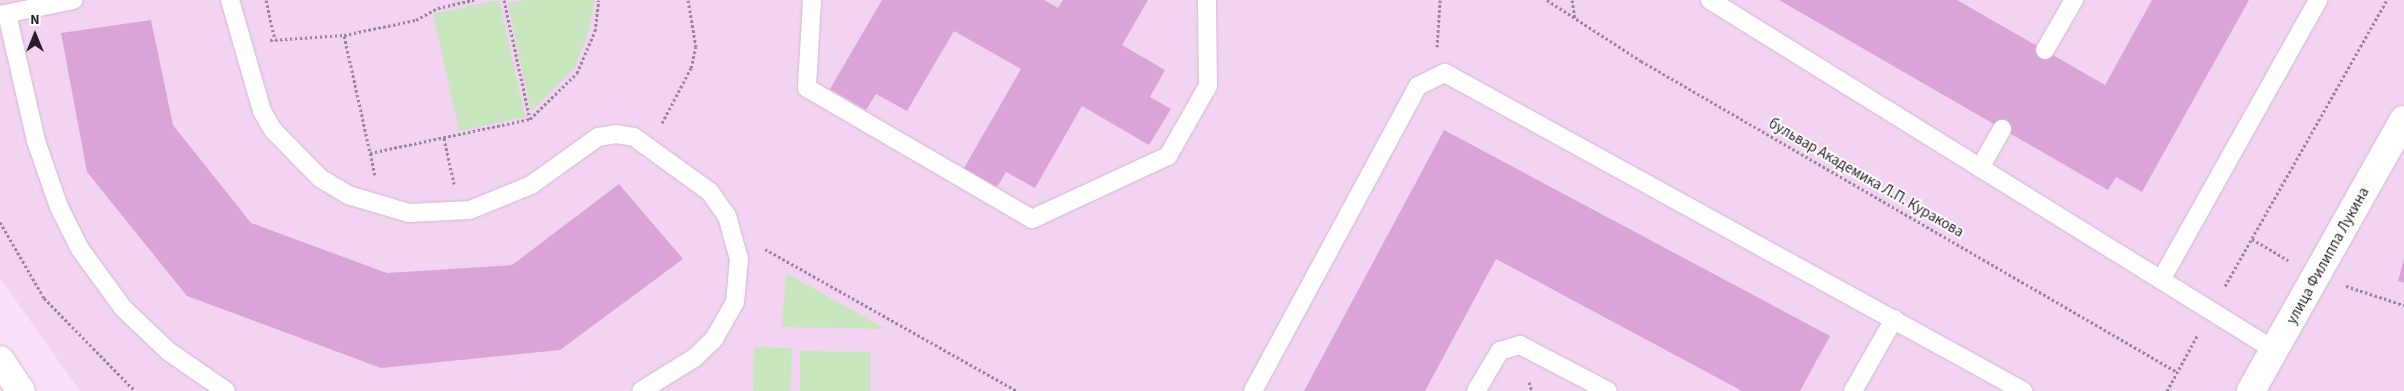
<!DOCTYPE html>
<meta charset="utf-8">
<style>
body{margin:0}
#map{position:relative;width:2404px;height:391px;overflow:hidden;background:#fae0f8;font-family:"Source Sans 3",sans-serif}
div>[style]{position:absolute}
.built>*{inset:0;background:#f2d3f1}
.green>*{inset:0;background:#c7e6be}
.building>*{inset:0;background:#daa4d8}
.path>*{height:3px;margin-top:-1.5px;transform-origin:0;background:repeating-linear-gradient(90deg,#988696 0 2.5px,transparent 0 5px)}
.roads{filter:drop-shadow(0 0 1px #d2b9d0) drop-shadow(0 0 1px #d2b9d0)}
.service>*{height:18px;margin:-9px;padding:0 9px;transform-origin:9px;border-radius:9px;background:#fff}
.minor>*{height:28px;margin:-14px;padding:0 14px;transform-origin:14px;border-radius:14px;background:#fff}
span{translate:-50% -50%;white-space:nowrap;text-align:center;line-height:1.15;-webkit-text-stroke:4px #fff;paint-order:stroke}
.street-label{font-size:15px;color:#271e26}
.north{position:absolute;left:10px;top:10px;width:50px;height:50px;-webkit-text-stroke:4px #fff;paint-order:stroke;rotate:0deg;font-size:14px;font-weight:700;line-height:20px;text-align:center;color:#271e26}
.north::after{content:'';display:block;margin:auto;width:18px;height:22px;background:#271e26;clip-path:polygon(50% 0,100% 100%,50% 72%,0 100%)}
</style>
<div id="map">
<div class="built">
<div style="clip-path:polygon(0 0,2404px 0,2404px 391px,80px 391px,0 278px)"></div>
</div>
<div class="green">
<div style="clip-path:polygon(499px 0,525px 117px,459px 131px,433px 14px)"></div>
<div style="clip-path:polygon(524px 0,594px 0,590px 27px,575px 67px,531px 112px,508px 3px)"></div>
<div style="clip-path:polygon(786px 273px,886px 329px,782px 327px)"></div>
<div style="clip-path:polygon(754px 347px,792px 348px,791px 391px,753px 391px)"></div>
<div style="clip-path:polygon(800px 351px,871px 352px,871px 391px,800px 391px)"></div>
</div>
<div class="building">
<div style="clip-path:polygon(882px 0,1044px 0,1058px 8px,1063px 0,1148px 0,1122px 45px,1165px 70px,1150px 97px,1171px 109px,1149px 145px,1082px 106px,1035px 188px,1006px 172px,997px 187px,964px 168px,1021px 69px,954px 31px,907px 111px,876px 94px,866px 110px,830px 89px)"></div>
<div style="clip-path:polygon(1779px 0,1957px 0,2105px 85px,2152px 0,2249px 0,2142px 192px,2116px 177px,2108px 190px)"></div>
<div style="clip-path:polygon(151px 20px,173px 125px,251px 223px,387px 273px,512px 265px,619px 184px,683px 259px,560px 350px,381px 368px,187px 296px,87px 172px,61px 33px)"></div>
<div style="clip-path:polygon(1444px 130px,1830px 336px,1800px 391px,1742px 391px,1496px 259px,1425px 391px,1304px 391px)"></div>
<div style="clip-path:polygon(2404px 259px,2404px 283px,2398px 281px)"></div>
</div>
<div class="path">
<div style="left:266px;top:0;width:41px;rotate:77.3deg"></div>
<div style="left:504px;top:0;width:122px;rotate:77.7deg"></div>
<div style="left:1547px;top:0;width:112px;rotate:33deg"></div>
<div style="left:1641px;top:61px;width:620px;rotate:30.12deg"></div>
<div style="left:1572px;top:0;width:18px;rotate:81deg"></div>
<div style="left:270px;top:40px;width:74px;rotate:-3.9deg"></div>
<div style="left:1437px;top:47px;width:47px;rotate:-86.3deg"></div>
<div style="left:662px;top:123px;width:62px;rotate:-62.2deg"></div>
<div style="left:691px;top:68px;width:22px;rotate:-77deg"></div>
<div style="left:696px;top:47px;width:48px;rotate:-99.7deg"></div>
<div style="left:444px;top:138px;width:47px;rotate:77.7deg"></div>
<div style="left:370px;top:153px;width:164px;rotate:-12deg"></div>
<div style="left:530px;top:119px;width:66px;rotate:-44.4deg"></div>
<div style="left:577px;top:73px;width:46px;rotate:-66.8deg"></div>
<div style="left:595px;top:31px;width:31px;rotate:-83deg"></div>
<div style="left:375px;top:175px;width:143px;rotate:-102.5deg"></div>
<div style="left:344px;top:35px;width:74px;rotate:-11.8deg"></div>
<div style="left:416px;top:20px;width:25px;rotate:-29deg"></div>
<div style="left:438px;top:8px;width:37px;rotate:-13deg"></div>
<div style="left:0;top:222px;width:88px;rotate:59.9deg"></div>
<div style="left:44px;top:298px;width:130px;rotate:45.6deg"></div>
<div style="left:2252px;top:239px;width:42px;rotate:30.3deg"></div>
<div style="left:765px;top:249px;width:289px;rotate:29.4deg"></div>
<div style="left:2225px;top:286px;width:329px;rotate:-60.5deg"></div>
<div style="left:2346px;top:286px;width:61px;rotate:18.1deg"></div>
<div style="left:1529px;top:382px;width:9px;rotate:72deg"></div>
<div style="left:2167px;top:391px;width:63px;rotate:-61.4deg"></div>
</div>
<div class="roads">
<div class="service">
<div style="left:230px;top:0;width:116px;rotate:73.9deg"></div>
<div style="left:262px;top:111px;width:22px;rotate:60deg"></div>
<div style="left:273px;top:130px;width:67px;rotate:45.6deg"></div>
<div style="left:320px;top:178px;width:33px;rotate:31deg"></div>
<div style="left:348px;top:195px;width:64px;rotate:16.4deg"></div>
<div style="left:409px;top:213px;width:61px;rotate:-2.8deg"></div>
<div style="left:470px;top:210px;width:66px;rotate:-22.3deg"></div>
<div style="left:531px;top:185px;width:82px;rotate:-35.6deg"></div>
<div style="left:598px;top:137px;width:18px;rotate:-9deg"></div>
<div style="left:616px;top:134px;width:18px;rotate:9deg"></div>
<div style="left:634px;top:137px;width:94px;rotate:35.9deg"></div>
<div style="left:710px;top:192px;width:29px;rotate:55deg"></div>
<div style="left:727px;top:216px;width:45px;rotate:74.4deg"></div>
<div style="left:739px;top:259px;width:43px;rotate:95.3deg"></div>
<div style="left:735px;top:302px;width:43px;rotate:119.6deg"></div>
<div style="left:714px;top:339px;width:28px;rotate:136deg"></div>
<div style="left:694px;top:358px;width:62px;rotate:148.1deg"></div>
<div style="left:812px;top:0;width:88px;rotate:93.3deg"></div>
<div style="left:807px;top:88px;width:260px;rotate:30.2deg"></div>
<div style="left:1032px;top:219px;width:150px;rotate:-24.9deg"></div>
<div style="left:1168px;top:156px;width:81px;rotate:-60.3deg"></div>
<div style="left:1208px;top:86px;width:86px;rotate:-90.7deg"></div>
<div style="left:1710px;top:0;width:664px;rotate:31.82deg"></div>
<div style="left:7px;top:14px;width:130px;rotate:77.1deg"></div>
<div style="left:36px;top:141px;width:70px;rotate:70.8deg"></div>
<div style="left:59px;top:207px;width:47px;rotate:63.4deg"></div>
<div style="left:80px;top:249px;width:73px;rotate:53.9deg"></div>
<div style="left:123px;top:308px;width:62px;rotate:43.7deg"></div>
<div style="left:168px;top:351px;width:70px;rotate:34.6deg"></div>
<div style="left:0;top:15px;width:75px;rotate:-11.6deg"></div>
<div style="left:2045px;top:50px;width:58px;rotate:-59.9deg"></div>
<div style="left:1980px;top:168px;width:45px;rotate:-60.6deg"></div>
<div style="left:2161px;top:280px;width:321px;rotate:-60.7deg"></div>
<div style="left:1253px;top:391px;width:347px;rotate:-61.6deg"></div>
<div style="left:1418px;top:86px;width:30px;rotate:-26deg"></div>
<div style="left:1445px;top:73px;width:660px;rotate:28.82deg"></div>
<div style="left:1476px;top:391px;width:47px;rotate:-59deg"></div>
<div style="left:1500px;top:351px;width:21px;rotate:-17deg"></div>
<div style="left:1520px;top:345px;width:99px;rotate:27.6deg"></div>
<div style="left:1853px;top:391px;width:83px;rotate:-60.3deg"></div>
</div>
<div class="minor">
<div style="left:0;top:360px;width:37px;rotate:56deg"></div>
<div style="left:2251px;top:391px;width:311px;rotate:-60.6deg"></div>
</div>
</div>
<div class="street-label">
<span style="left:1866px;top:178px;rotate:30deg">бульвар Академика Л.П. Куракова</span>
<span style="left:2328px;top:256px;rotate:-61deg">улица Филиппа Лукина</span>
</div>
<div class="north">N</div>
</div>
